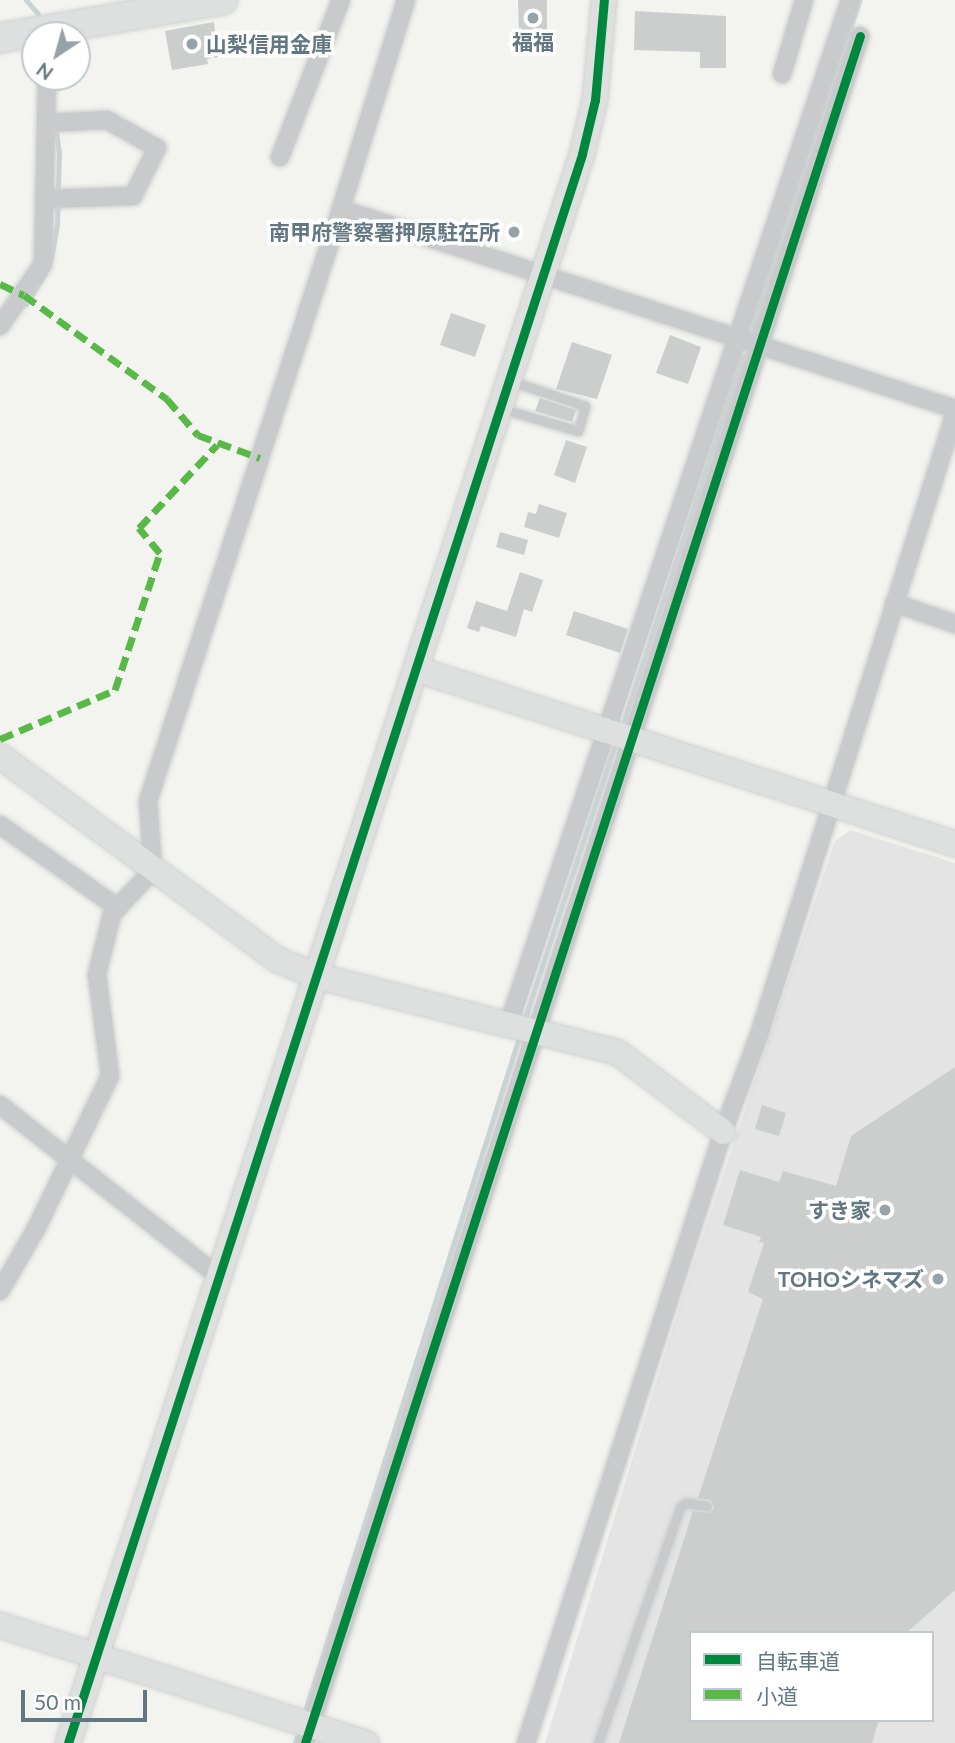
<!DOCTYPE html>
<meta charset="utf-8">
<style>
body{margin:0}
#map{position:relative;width:955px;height:1743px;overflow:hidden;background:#f3f3f0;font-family:Lato,"Noto Sans JP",sans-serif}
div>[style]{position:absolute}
.built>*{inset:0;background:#e3e4e3}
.stream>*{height:5px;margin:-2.5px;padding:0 2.5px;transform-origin:2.5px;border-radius:2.5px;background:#cad4d5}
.building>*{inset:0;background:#cbcecd}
.roads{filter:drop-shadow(0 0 2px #ced0cf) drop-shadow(0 0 2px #ced0cf)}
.lane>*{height:9px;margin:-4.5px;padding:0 4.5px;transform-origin:4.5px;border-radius:4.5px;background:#c8cacb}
.street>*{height:18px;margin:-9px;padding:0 9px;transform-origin:9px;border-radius:9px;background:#c8cacb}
.secondary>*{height:24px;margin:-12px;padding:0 12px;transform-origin:12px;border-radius:12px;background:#dedfdf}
.primary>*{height:28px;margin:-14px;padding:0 14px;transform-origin:14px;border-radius:14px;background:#dedfdf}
.quiet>*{height:7px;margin-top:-3.5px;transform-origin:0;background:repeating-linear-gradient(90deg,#58b947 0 14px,transparent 0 21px)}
.cycleway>*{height:9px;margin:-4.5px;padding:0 4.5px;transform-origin:4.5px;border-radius:4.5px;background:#00873e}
.dots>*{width:19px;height:19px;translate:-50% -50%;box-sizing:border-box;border:4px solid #fff;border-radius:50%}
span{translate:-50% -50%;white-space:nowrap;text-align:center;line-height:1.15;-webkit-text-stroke:7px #fff;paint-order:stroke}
.poi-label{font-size:21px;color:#627782;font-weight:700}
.left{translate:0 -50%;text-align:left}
.right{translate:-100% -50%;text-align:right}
.legend{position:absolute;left:689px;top:1631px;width:245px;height:91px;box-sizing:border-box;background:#fff;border:2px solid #c0c9cd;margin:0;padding:9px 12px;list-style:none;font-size:21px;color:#627782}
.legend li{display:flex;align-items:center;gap:14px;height:35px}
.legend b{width:35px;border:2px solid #c0c9cd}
.north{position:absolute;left:21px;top:21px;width:70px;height:70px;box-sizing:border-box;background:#fff;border:2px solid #c0c9cd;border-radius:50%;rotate:216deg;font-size:19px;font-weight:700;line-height:28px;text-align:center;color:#627782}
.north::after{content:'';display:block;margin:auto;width:24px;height:32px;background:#95a2a8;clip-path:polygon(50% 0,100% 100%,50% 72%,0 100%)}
.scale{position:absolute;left:21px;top:1690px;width:126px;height:32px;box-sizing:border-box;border:4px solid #627782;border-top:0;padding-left:9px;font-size:21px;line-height:24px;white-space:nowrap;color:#627782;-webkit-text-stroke:5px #fff;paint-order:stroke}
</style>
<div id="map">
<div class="built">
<div style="clip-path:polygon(evenodd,850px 830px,955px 863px,955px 1743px,545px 1743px,683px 1295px,835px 841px,850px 830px,691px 1633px,932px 1633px,932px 1720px,691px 1720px,691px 1633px)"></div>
</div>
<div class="stream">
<div style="left:26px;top:0;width:18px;rotate:49deg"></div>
<div style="left:51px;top:259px;width:35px;rotate:-80deg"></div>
<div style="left:57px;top:225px;width:72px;rotate:-88.4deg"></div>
<div style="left:59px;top:153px;width:27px;rotate:-98deg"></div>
<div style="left:26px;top:304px;width:36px;rotate:-58deg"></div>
<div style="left:752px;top:330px;width:347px;rotate:-72deg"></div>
<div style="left:624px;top:720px;width:383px;rotate:-71.9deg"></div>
<div style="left:524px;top:1021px;width:287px;rotate:-71.8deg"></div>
<div style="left:306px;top:1708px;width:707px;rotate:-72.38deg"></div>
<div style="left:295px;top:1743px;width:6px;rotate:-72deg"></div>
</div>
<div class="building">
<div style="clip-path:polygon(518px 0,547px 0,547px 37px,519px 37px)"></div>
<div style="clip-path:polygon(635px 11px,726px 16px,726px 68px,700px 68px,700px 52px,634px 50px)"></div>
<div style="clip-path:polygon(214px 22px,218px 57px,207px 59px,208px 64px,172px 70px,165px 31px)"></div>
<div style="clip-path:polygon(451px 313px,486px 325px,475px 357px,440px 345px)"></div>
<div style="clip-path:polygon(670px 335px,701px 347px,688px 384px,656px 373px)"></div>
<div style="clip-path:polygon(572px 342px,612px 355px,597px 399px,556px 389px)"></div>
<div style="clip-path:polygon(540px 398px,576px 410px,572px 422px,535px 411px)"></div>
<div style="clip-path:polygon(566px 440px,587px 447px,575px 483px,554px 475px)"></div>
<div style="clip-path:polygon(539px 504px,567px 513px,559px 538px,524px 527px,528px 512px,536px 514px)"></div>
<div style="clip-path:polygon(500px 532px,528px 540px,524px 555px,496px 547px)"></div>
<div style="clip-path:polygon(520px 572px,543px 580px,532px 612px,524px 609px,516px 637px,481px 626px,479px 632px,467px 628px,476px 601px,507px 611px)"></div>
<div style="clip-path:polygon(574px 611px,628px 629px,620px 653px,566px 635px)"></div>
<div style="clip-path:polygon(955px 1067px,955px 1590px,906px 1633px,691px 1633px,691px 1720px,879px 1720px,872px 1743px,619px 1743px,693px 1511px,709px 1513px,714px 1508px,711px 1500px,698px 1498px,763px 1299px,748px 1292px,764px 1243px,759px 1242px,761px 1237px,723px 1225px,740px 1170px,779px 1182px,783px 1171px,836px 1186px,851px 1136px)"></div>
<div style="clip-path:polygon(762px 1105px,786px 1113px,779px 1136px,755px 1129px)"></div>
</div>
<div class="roads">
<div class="lane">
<div style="left:500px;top:408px;width:81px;rotate:16.4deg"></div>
<div style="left:578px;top:431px;width:26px;rotate:-74deg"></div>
<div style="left:585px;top:406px;width:78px;rotate:-161.3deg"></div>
<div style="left:598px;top:1743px;width:250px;rotate:-70.8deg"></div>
<div style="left:680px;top:1507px;width:8px;rotate:-30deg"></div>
<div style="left:687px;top:1503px;width:20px;rotate:9deg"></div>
</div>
<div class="street">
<div style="left:406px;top:0;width:219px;rotate:107.3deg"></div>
<div style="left:341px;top:209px;width:646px;rotate:18.04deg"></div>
<div style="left:782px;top:74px;width:77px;rotate:-73.4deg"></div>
<div style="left:280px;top:157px;width:168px;rotate:-68.8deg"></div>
<div style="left:44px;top:199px;width:89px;rotate:-1.9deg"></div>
<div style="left:133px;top:196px;width:54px;rotate:-63.4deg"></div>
<div style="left:157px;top:148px;width:57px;rotate:-150.8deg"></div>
<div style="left:107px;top:120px;width:61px;rotate:177.2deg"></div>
<div style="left:0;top:326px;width:75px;rotate:-55.3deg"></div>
<div style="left:43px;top:264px;width:187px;rotate:-88.8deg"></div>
<div style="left:894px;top:603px;width:65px;rotate:19deg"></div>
<div style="left:0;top:825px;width:144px;rotate:35.1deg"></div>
<div style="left:509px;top:1023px;width:1078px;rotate:-71.57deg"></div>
<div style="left:0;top:1105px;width:278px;rotate:38.1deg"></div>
<div style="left:0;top:1291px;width:72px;rotate:-59.9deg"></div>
<div style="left:36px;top:1229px;width:170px;rotate:-64.2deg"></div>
<div style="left:110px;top:1076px;width:103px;rotate:-97.3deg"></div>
<div style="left:97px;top:974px;width:62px;rotate:-76deg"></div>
<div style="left:112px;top:914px;width:60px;rotate:-47deg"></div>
<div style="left:153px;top:870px;width:69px;rotate:-94.1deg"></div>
<div style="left:148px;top:801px;width:623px;rotate:-71.94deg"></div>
<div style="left:305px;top:1743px;width:1795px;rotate:-71.99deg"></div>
<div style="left:526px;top:1743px;width:642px;rotate:-72.13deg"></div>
<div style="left:723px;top:1132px;width:103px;rotate:-69.6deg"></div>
<div style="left:759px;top:1035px;width:652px;rotate:-72.51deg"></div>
</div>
<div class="secondary">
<div style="left:416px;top:669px;width:567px;rotate:17.99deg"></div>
<div style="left:0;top:756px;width:343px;rotate:36.3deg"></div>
<div style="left:276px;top:959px;width:43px;rotate:23deg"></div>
<div style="left:316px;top:976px;width:310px;rotate:14.2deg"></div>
<div style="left:617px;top:1052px;width:133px;rotate:37deg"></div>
<div style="left:0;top:1625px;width:385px;rotate:17.9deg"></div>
<div style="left:68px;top:1743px;width:1670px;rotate:-72.07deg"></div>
<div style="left:582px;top:154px;width:56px;rotate:-76.5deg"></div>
<div style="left:595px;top:100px;width:100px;rotate:-84.9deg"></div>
</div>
<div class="primary">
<div style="left:0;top:38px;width:226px;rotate:-9.7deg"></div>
</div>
</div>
<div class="quiet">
<div style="left:0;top:284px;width:26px;rotate:25deg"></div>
<div style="left:24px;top:295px;width:177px;rotate:36deg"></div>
<div style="left:167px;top:399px;width:48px;rotate:49.3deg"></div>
<div style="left:198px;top:435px;width:66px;rotate:20.4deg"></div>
<div style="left:0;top:739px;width:125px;rotate:-23.1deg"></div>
<div style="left:115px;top:690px;width:144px;rotate:-71.8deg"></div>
<div style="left:160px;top:553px;width:33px;rotate:-130deg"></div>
<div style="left:139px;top:528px;width:114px;rotate:-46.8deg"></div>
</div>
<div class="cycleway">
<div style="left:68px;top:1743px;width:1670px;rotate:-72.07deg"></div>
<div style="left:582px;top:154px;width:56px;rotate:-76.5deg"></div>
<div style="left:595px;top:100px;width:100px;rotate:-84.9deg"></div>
<div style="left:305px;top:1743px;width:1795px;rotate:-71.99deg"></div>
</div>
<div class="dots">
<div style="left:533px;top:18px;background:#95a2a8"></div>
<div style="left:192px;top:44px;background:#95a2a8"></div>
<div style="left:514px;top:232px;background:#95a2a8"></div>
<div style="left:885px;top:1210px;background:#95a2a8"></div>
<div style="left:938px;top:1279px;background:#95a2a8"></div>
</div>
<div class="poi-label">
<span style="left:533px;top:42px">福福</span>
<span class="left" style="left:206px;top:44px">山梨信用金庫</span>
<span class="right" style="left:500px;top:232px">南甲府警察署押原駐在所</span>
<span class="right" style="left:871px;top:1210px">すき家</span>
<span class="right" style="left:924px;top:1279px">TOHOシネマズ</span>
</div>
<ul class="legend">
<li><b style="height:9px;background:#00873e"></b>自転車道</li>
<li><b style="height:9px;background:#58b947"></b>小道</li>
</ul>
<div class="north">N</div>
<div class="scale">50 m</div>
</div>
